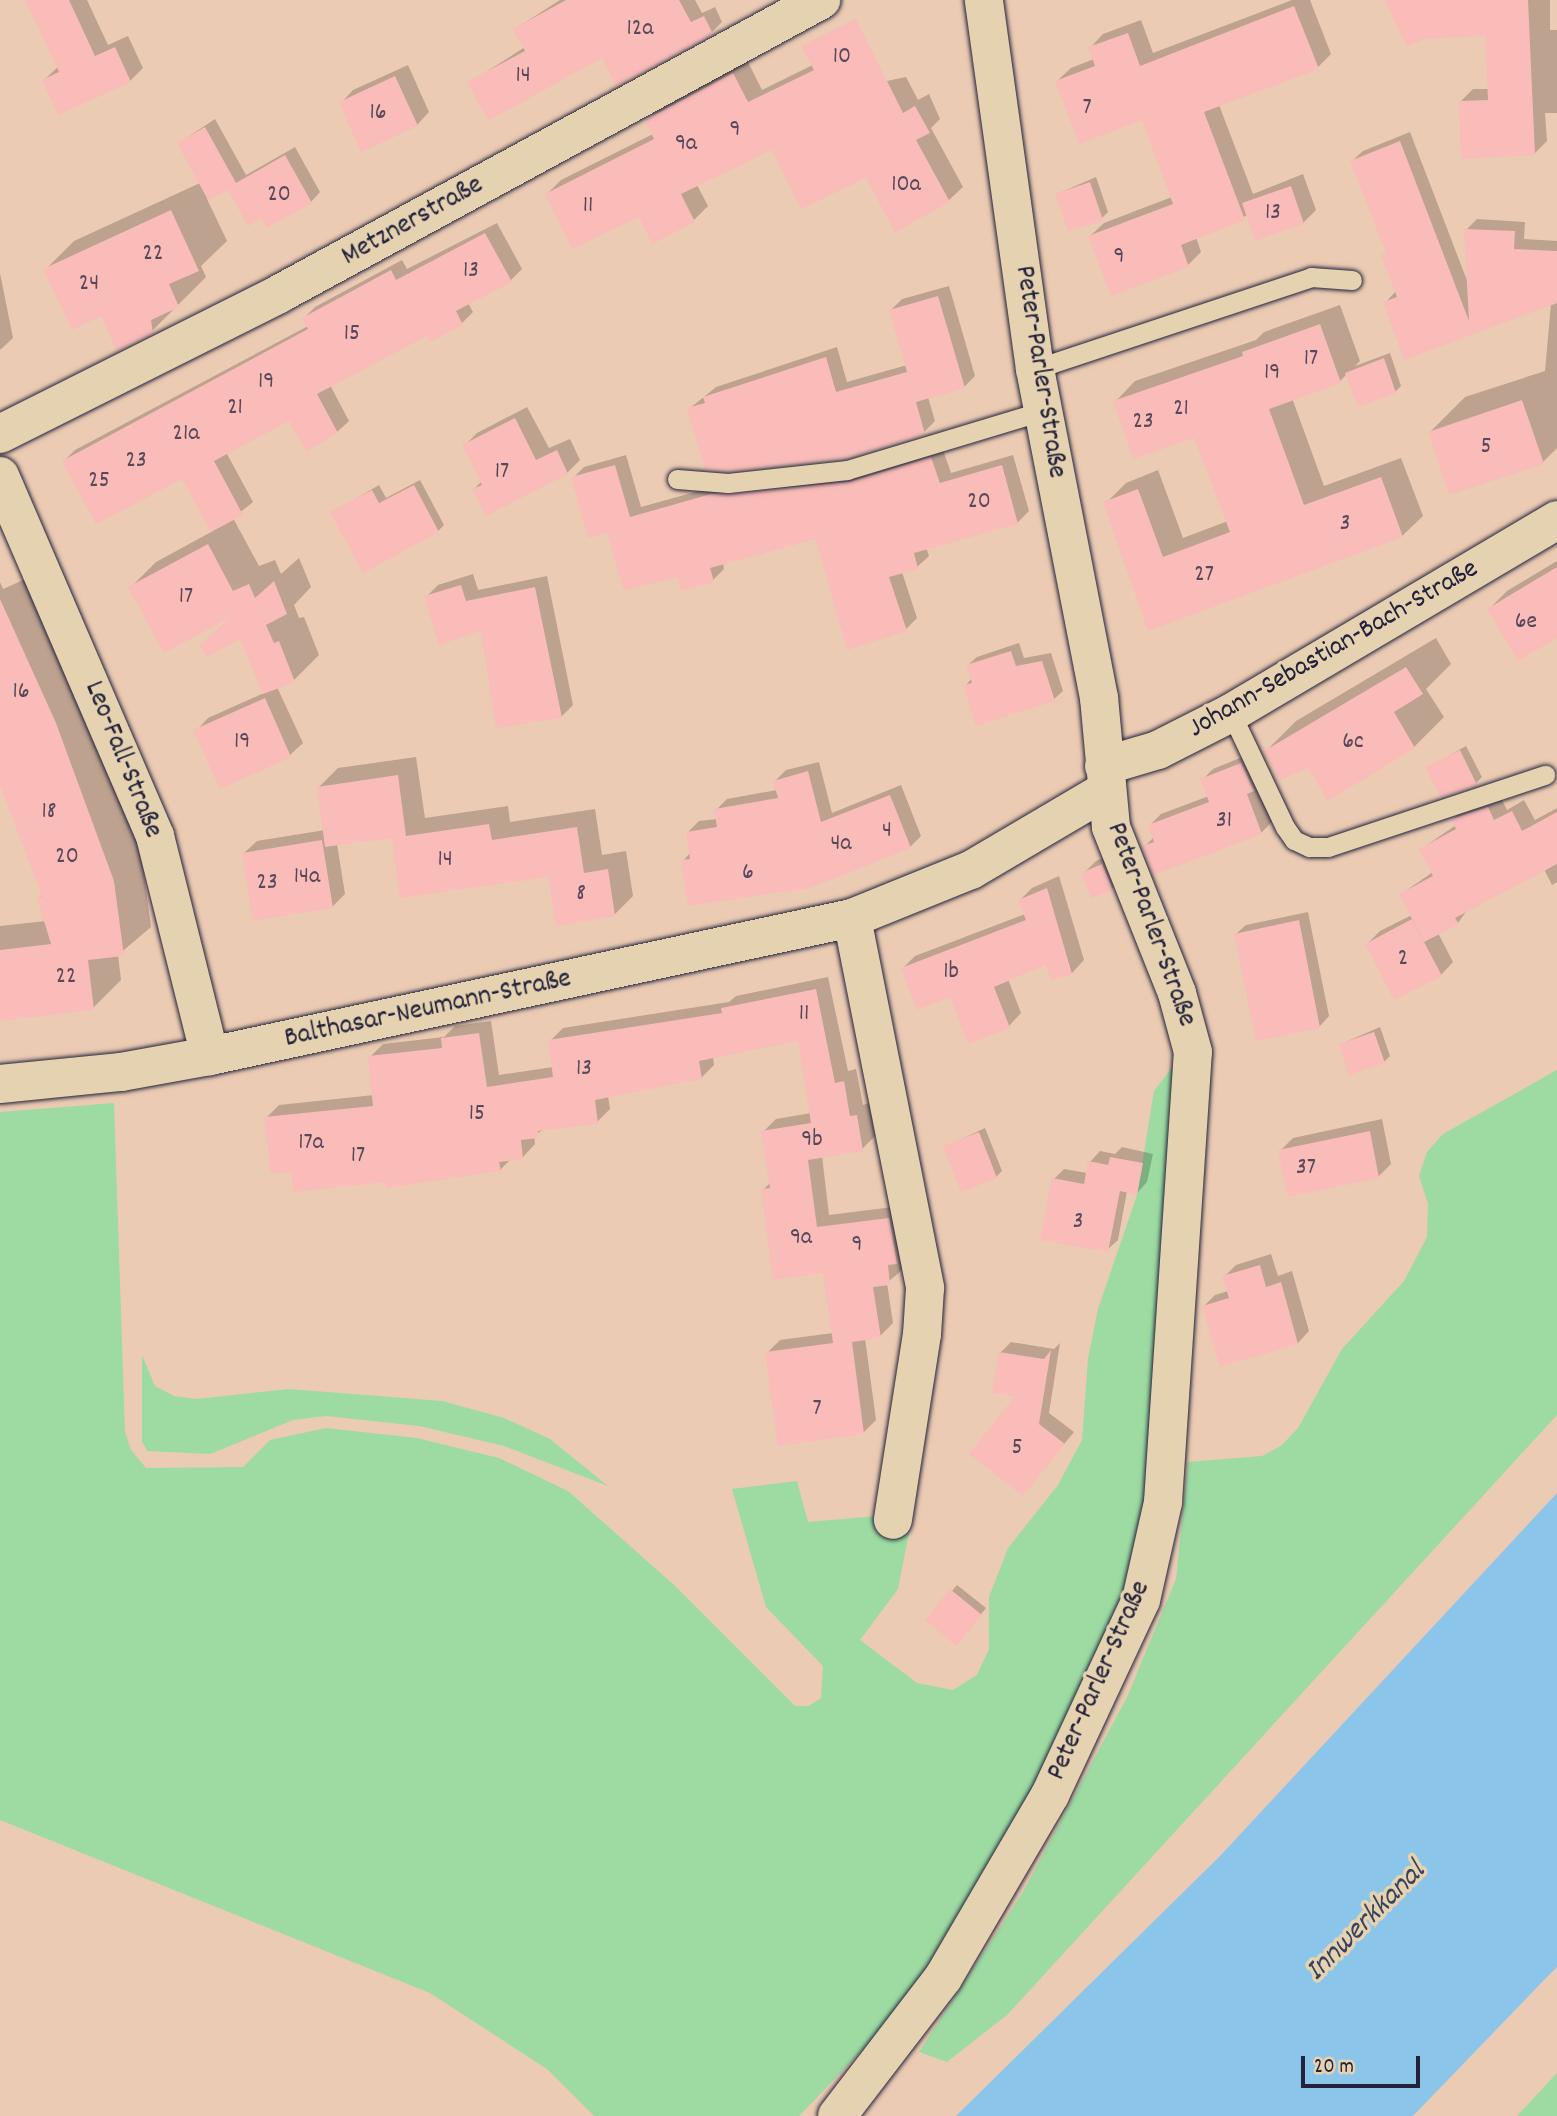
<!DOCTYPE html>
<meta charset="utf-8">
<style>
body{margin:0}
#map{position:relative;width:1557px;height:2116px;overflow:hidden;background:#ebcbb3;font-family:Dekko,sans-serif}
div>[style]{position:absolute}
.green>*{inset:0;background:#9ddba3}
.water>*{inset:0;background:#8bc5ea}
.shadow>*{inset:0;background:#0003}
.building>*{inset:0;background:#f9bcb9}
.roads{filter:drop-shadow(0 0 2px #22223b) drop-shadow(0 0 2px #22223b)}
.lane>*{height:19px;margin:-9.5px;padding:0 9.5px;transform-origin:9.5px;border-radius:9.5px;background:#e5d2b0}
.street>*{height:38px;margin:-19px;padding:0 19px;transform-origin:19px;border-radius:19px;background:#e5d2b0}
span{translate:-50% -50%;white-space:nowrap;text-align:center;line-height:1.15;-webkit-text-stroke:7px #e5d2b0;paint-order:stroke}
.number-label{font-size:24px;color:#58485a}
.number-label span{-webkit-text-stroke-width:0}
.street-label{font-size:28px;color:#22223b}
.water-label{font-size:30px;color:#37435e;font-style:italic}
.scale{position:absolute;left:1301px;top:2056px;width:119px;height:32px;box-sizing:border-box;border:4px solid #22223b;border-top:0;padding-left:9px;font-size:21px;line-height:24px;white-space:nowrap;color:#22223b;-webkit-text-stroke:5px #e5d2b0;paint-order:stroke}
</style>
<div id="map">
<div class="green">
<div style="clip-path:polygon(1180px 1057px,1145px 1502px,1125px 1593px,1088px 1681px,1007px 1836px,904px 2007px,799px 2116px,594px 2116px,547px 2069px,430px 1993px,0 1820px,0 1112px,114px 1103px,125px 1432px,131px 1450px,146px 1468px,243px 1467px,270px 1440px,326px 1428px,417px 1438px,499px 1458px,568px 1491px,674px 1585px,795px 1706px,809px 1706px,821px 1698px,823px 1666px,766px 1607px,732px 1489px,797px 1481px,808px 1522px,877px 1516px,911px 1522px,898px 1589px,860px 1640px,917px 1683px,953px 1690px,977px 1675px,989px 1649px,989px 1597px,1008px 1548px,1058px 1485px,1082px 1440px,1088px 1359px,1098px 1309px,1137px 1195px,1154px 1091px)"></div>
<div style="clip-path:polygon(1557px 1070px,1557px 1415px,1007px 2015px,947px 2062px,919px 2052px,1023px 1892px,1127px 1697px,1176px 1579px,1188px 1462px,1262px 1456px,1281px 1446px,1298px 1428px,1342px 1349px,1404px 1281px,1427px 1237px,1428px 1204px,1419px 1176px,1427px 1152px,1443px 1134px)"></div>
<div style="clip-path:polygon(142px 1355px,155px 1386px,174px 1396px,197px 1399px,289px 1389px,442px 1401px,504px 1418px,550px 1439px,608px 1486px,504px 1446px,419px 1426px,326px 1416px,293px 1420px,210px 1454px,147px 1451px,142px 1441px)"></div>
<div style="clip-path:polygon(1557px 2073px,1557px 2116px,1517px 2116px)"></div>
</div>
<div class="water">
<div style="clip-path:polygon(1557px 1493px,1557px 1967px,1546px 1978px,1413px 2116px,956px 2116px,1221px 1855px)"></div>
</div>
<div class="shadow">
<div style="clip-path:polygon(27px 0,87px 0,108px 45px,128px 36px,143px 68px,130px 81px,44px 80px,58px 67px)"></div>
<div style="clip-path:polygon(560px 0,695px 0,702px 13px,715px 7px,722px 22px,712px 32px,617px 84px,603px 56px,469px 83px,525px 47px,515px 29px)"></div>
<div style="clip-path:polygon(1292px 0,1310px 0,1331px 54px,1318px 67px,1219px 105px,1253px 194px,1303px 174px,1316px 210px,1303px 223px,1248px 215px,1196px 237px,1201px 252px,1188px 265px,1090px 236px,1104px 223px,1172px 197px,1143px 118px,1057px 81px,1071px 68px,1094px 59px,1090px 48px,1103px 34px,1141px 20px,1153px 53px)"></div>
<div style="clip-path:polygon(1387px 0,1550px 0,1550px 30px,1557px 30px,1557px 113px,1545px 113px,1547px 141px,1534px 154px,1460px 102px,1473px 89px,1489px 89px,1487px 34px)"></div>
<div style="clip-path:polygon(843px 50px,853px 88px,906px 77px,918px 100px,929px 94px,940px 119px,931px 128px,963px 187px,949px 200px,896px 230px,866px 176px,772px 147px,697px 185px,708px 206px,694px 220px,653px 241px,640px 215px,547px 194px,561px 180px,653px 134px,647px 121px,661px 107px,747px 60px,762px 90px)"></div>
<div style="clip-path:polygon(408px 65px,429px 112px,417px 125px,341px 103px,353px 90px)"></div>
<div style="clip-path:polygon(215px 119px,246px 175px,295px 147px,320px 192px,311px 202px,262px 216px,228px 188px,207px 199px,227px 241px,201px 266px,206px 277px,152px 331px,101px 314px,45px 270px,74px 241px,200px 183px,179px 143px)"></div>
<div style="clip-path:polygon(1410px 132px,1468px 283px,1466px 230px,1477px 219px,1525px 222px,1524px 239px,1557px 241px,1557px 448px,1543px 462px,1430px 432px,1465px 397px,1545px 371px,1551px 304px,1405px 358px,1385px 303px,1396px 291px,1383px 256px,1387px 252px,1352px 161px,1363px 151px)"></div>
<div style="clip-path:polygon(1096px 177px,1108px 212px,1102px 218px,1057px 194px)"></div>
<div style="clip-path:polygon(497px 223px,522px 269px,511px 280px,468px 303px,473px 312px,462px 323px,427px 334px,330px 385px,349px 421px,337px 432px,290px 418px,226px 452px,253px 502px,233px 518px,259px 566px,275px 560px,281px 574px,299px 558px,311px 587px,294px 605px,299px 618px,304px 617px,319px 655px,294px 680px,277px 687px,303px 743px,290px 755px,220px 786px,196px 731px,208px 718px,264px 693px,235px 614px,131px 587px,156px 562px,213px 531px,182px 477px,64px 461px,75px 450px,308px 326px,304px 318px,315px 307px,402px 260px,407px 269px)"></div>
<div style="clip-path:polygon(0 273px,13px 338px,0 350px)"></div>
<div style="clip-path:polygon(949px 286px,975px 376px,964px 387px,928px 397px,935px 421px,924px 432px,689px 409px,716px 387px,837px 347px,847px 382px,907px 365px,891px 310px,902px 299px)"></div>
<div style="clip-path:polygon(1340px 305px,1360px 361px,1355px 366px,1390px 353px,1401px 386px,1395px 392px,1347px 374px,1340px 381px,1292px 398px,1324px 486px,1401px 458px,1423px 516px,1402px 536px,1149px 629px,1106px 503px,1126px 483px,1158px 470px,1183px 538px,1228px 521px,1195px 436px,1115px 402px,1135px 381px,1256px 340px,1264px 332px)"></div>
<div style="clip-path:polygon(527px 407px,549px 448px,570px 439px,580px 460px,567px 473px,474px 489px,482px 481px,464px 446px,477px 433px)"></div>
<div style="clip-path:polygon(942px 447px,951px 473px,1013px 455px,1029px 511px,1018px 522px,926px 547px,929px 556px,917px 567px,902px 572px,917px 618px,906px 629px,817px 536px,723px 563px,724px 569px,713px 580px,678px 574px,608px 531px,573px 478px,584px 467px,626px 455px,641px 507px,724px 484px)"></div>
<div style="clip-path:polygon(420px 480px,444px 525px,438px 531px,332px 513px,379px 485px,386px 498px)"></div>
<div style="clip-path:polygon(1557px 561px,1557px 636px,1489px 609px,1507px 591px)"></div>
<div style="clip-path:polygon(473px 574px,478px 590px,547px 576px,573px 705px,561px 717px,482px 629px,426px 597px,438px 585px)"></div>
<div style="clip-path:polygon(30px 577px,141px 852px,151px 927px,118px 955px,121px 980px,93px 1008px,0 1014px,0 926px,46px 921px,39px 898px,43px 894px,0 769px,0 582px,3px 589px)"></div>
<div style="clip-path:polygon(1436px 638px,1451px 664px,1426px 689px,1444px 717px,1414px 747px,1309px 765px,1266px 751px,1296px 721px)"></div>
<div style="clip-path:polygon(1019px 643px,1024px 658px,1051px 653px,1063px 691px,1054px 699px,965px 686px,972px 678px,968px 665px,977px 657px)"></div>
<div style="clip-path:polygon(1466px 746px,1482px 777px,1476px 783px,1427px 768px)"></div>
<div style="clip-path:polygon(1252px 753px,1272px 822px,1261px 833px,1144px 847px,1154px 837px,1150px 825px,1161px 814px,1209px 796px,1202px 780px,1213px 769px)"></div>
<div style="clip-path:polygon(416px 757px,425px 818px,508px 806px,510px 822px,595px 809px,602px 855px,626px 851px,633px 896px,614px 915px,550px 875px,394px 839px,397px 836px,337px 844px,345px 894px,332px 907px,244px 853px,257px 841px,325px 830px,319px 787px,338px 768px)"></div>
<div style="clip-path:polygon(819px 762px,832px 813px,901px 785px,921px 836px,910px 847px,683px 861px,691px 852px,688px 832px,699px 821px,717px 819px,716px 810px,727px 799px,777px 790px,775px 781px,786px 770px)"></div>
<div style="clip-path:polygon(1500px 796px,1507px 810px,1524px 800px,1535px 820px,1557px 808px,1557px 882px,1552px 885px,1544px 869px,1468px 909px,1458px 923px,1438px 933px,1453px 962px,1441px 975px,1367px 944px,1380px 931px,1412px 915px,1401px 894px,1433px 872px,1421px 849px,1456px 825px,1453px 819px,1465px 808px)"></div>
<div style="clip-path:polygon(1115px 853px,1124px 876px,1112px 889px,1083px 874px,1096px 861px)"></div>
<div style="clip-path:polygon(1059px 876px,1084px 960px,1072px 973px,1046px 963px,1008px 979px,1021px 1013px,1009px 1026px,903px 968px,915px 956px,1025px 914px,1020px 900px,1032px 888px)"></div>
<div style="clip-path:polygon(1308px 912px,1329px 1016px,1320px 1026px,1257px 1039px,1236px 934px,1246px 925px)"></div>
<div style="clip-path:polygon(828px 977px,848px 1071px,856px 1069px,863px 1105px,869px 1103px,875px 1136px,862px 1149px,822px 1156px,829px 1215px,901px 1206px,902px 1270px,887px 1283px,893px 1323px,880px 1336px,865px 1338px,876px 1420px,863px 1433px,767px 1353px,780px 1340px,833px 1333px,825px 1271px,763px 1190px,771px 1182px,763px 1132px,776px 1119px,811px 1113px,799px 1039px,713px 1057px,714px 1065px,701px 1078px,608px 1096px,610px 1109px,597px 1122px,545px 1128px,534px 1136px,535px 1144px,523px 1157px,511px 1159px,500px 1170px,387px 1180px,292px 1170px,266px 1118px,279px 1105px,374px 1095px,370px 1057px,383px 1044px,444px 1037px,455px 1026px,491px 1021px,499px 1075px,553px 1067px,550px 1041px,563px 1028px,729px 1002px,736px 996px)"></div>
<div style="clip-path:polygon(1380px 1027px,1390px 1056px,1384px 1062px,1341px 1044px)"></div>
<div style="clip-path:polygon(1382px 1119px,1391px 1164px,1379px 1176px,1280px 1151px,1293px 1138px)"></div>
<div style="clip-path:polygon(985px 1128px,1002px 1171px,996px 1177px,945px 1147px)"></div>
<div style="clip-path:polygon(1122px 1147px,1153px 1154px,1147px 1182px,1137px 1193px,1127px 1191px,1118px 1240px,1107px 1250px,1054px 1179px,1064px 1169px,1087px 1173px,1090px 1162px,1100px 1151px,1115px 1154px)"></div>
<div style="clip-path:polygon(1271px 1254px,1278px 1276px,1292px 1271px,1309px 1331px,1298px 1343px,1204px 1306px,1215px 1295px,1228px 1291px,1224px 1277px,1236px 1265px)"></div>
<div style="clip-path:polygon(1011px 1342px,1054px 1349px,1060px 1343px,1049px 1413px,1074px 1432px,1023px 1494px,1018px 1395px,1000px 1353px)"></div>
<div style="clip-path:polygon(957px 1585px,986px 1608px,962px 1638px,952px 1591px)"></div>
</div>
<div class="building">
<div style="clip-path:polygon(25px 0,69px 0,95px 56px,115px 47px,131px 82px,58px 115px,42px 80px,59px 72px)"></div>
<div style="clip-path:polygon(566px 0,679px 0,691px 22px,704px 16px,713px 34px,616px 86px,602px 58px,488px 121px,467px 82px,525px 51px,513px 29px)"></div>
<div style="clip-path:polygon(1385px 0,1528px 0,1535px 155px,1461px 159px,1459px 101px,1488px 100px,1485px 36px,1424px 39px,1407px 47px)"></div>
<div style="clip-path:polygon(1294px 6px,1319px 69px,1204px 112px,1245px 220px,1181px 245px,1189px 267px,1111px 296px,1088px 236px,1173px 204px,1142px 120px,1079px 144px,1055px 81px,1095px 66px,1088px 47px,1128px 33px,1140px 66px)"></div>
<div style="clip-path:polygon(856px 19px,903px 113px,915px 106px,930px 133px,916px 140px,950px 202px,895px 232px,866px 178px,801px 209px,772px 150px,681px 194px,695px 222px,652px 244px,639px 217px,572px 249px,545px 194px,654px 139px,645px 120px,733px 73px,748px 102px,814px 70px,801px 46px)"></div>
<div style="clip-path:polygon(395px 76px,418px 126px,361px 152px,339px 102px)"></div>
<div style="clip-path:polygon(205px 127px,236px 183px,285px 155px,312px 203px,267px 228px,262px 218px,248px 226px,228px 190px,208px 200px,177px 143px)"></div>
<div style="clip-path:polygon(1400px 141px,1469px 321px,1464px 229px,1515px 231px,1514px 249px,1557px 251px,1557px 303px,1404px 360px,1383px 302px,1397px 297px,1381px 255px,1386px 253px,1350px 161px)"></div>
<div style="clip-path:polygon(1090px 182px,1103px 220px,1068px 231px,1055px 194px)"></div>
<div style="clip-path:polygon(1291px 186px,1304px 224px,1255px 241px,1242px 203px)"></div>
<div style="clip-path:polygon(171px 210px,199px 271px,169px 284px,179px 307px,151px 320px,153px 333px,117px 351px,101px 316px,72px 330px,43px 269px)"></div>
<div style="clip-path:polygon(485px 233px,512px 282px,456px 311px,463px 325px,430px 342px,427px 336px,317px 394px,338px 433px,306px 451px,289px 421px,214px 461px,243px 515px,211px 532px,182px 479px,96px 524px,62px 461px,308px 329px,302px 318px,391px 270px,396px 280px)"></div>
<div style="clip-path:polygon(938px 296px,965px 388px,916px 402px,925px 434px,845px 458px,728px 471px,705px 469px,687px 408px,705px 403px,703px 397px,826px 357px,836px 392px,907px 372px,889px 310px)"></div>
<div style="clip-path:polygon(1320px 324px,1341px 383px,1269px 409px,1304px 505px,1381px 477px,1403px 537px,1148px 631px,1103px 502px,1138px 489px,1163px 557px,1230px 532px,1194px 438px,1133px 459px,1113px 401px,1243px 356px,1242px 352px)"></div>
<div style="clip-path:polygon(1384px 358px,1396px 393px,1358px 407px,1345px 373px)"></div>
<div style="clip-path:polygon(1522px 400px,1544px 464px,1449px 495px,1428px 432px)"></div>
<div style="clip-path:polygon(515px 418px,536px 460px,557px 450px,568px 474px,486px 516px,472px 489px,482px 485px,462px 445px)"></div>
<div style="clip-path:polygon(931px 457px,940px 483px,1002px 465px,1018px 524px,914px 553px,918px 569px,889px 577px,907px 631px,847px 650px,816px 539px,710px 568px,714px 582px,681px 591px,677px 577px,624px 591px,607px 533px,588px 538px,571px 477px,615px 465px,630px 517px,711px 494px,849px 482px)"></div>
<div style="clip-path:polygon(414px 485px,439px 532px,363px 573px,330px 512px,372px 490px,379px 503px)"></div>
<div style="clip-path:polygon(208px 544px,233px 591px,249px 584px,255px 598px,274px 581px,287px 614px,266px 625px,274px 643px,279px 641px,295px 682px,263px 694px,240px 639px,207px 657px,199px 646px,231px 617px,164px 653px,128px 587px)"></div>
<div style="clip-path:polygon(1557px 567px,1557px 638px,1518px 661px,1487px 609px)"></div>
<div style="clip-path:polygon(461px 585px,466px 601px,535px 587px,562px 718px,496px 728px,481px 631px,439px 645px,424px 596px)"></div>
<div style="clip-path:polygon(0 599px,56px 723px,114px 881px,124px 956px,88px 960px,94px 1010px,0 1021px,0 950px,51px 944px,37px 898px,42px 896px,0 785px)"></div>
<div style="clip-path:polygon(1011px 651px,1016px 666px,1042px 661px,1055px 701px,976px 726px,963px 685px,972px 683px,966px 665px)"></div>
<div style="clip-path:polygon(1406px 667px,1423px 694px,1394px 712px,1415px 748px,1328px 801px,1308px 768px,1280px 780px,1264px 751px)"></div>
<div style="clip-path:polygon(265px 698px,291px 757px,220px 789px,193px 730px)"></div>
<div style="clip-path:polygon(1460px 750px,1477px 785px,1440px 797px,1425px 767px)"></div>
<div style="clip-path:polygon(1241px 763px,1254px 791px,1247px 794px,1262px 834px,1154px 875px,1142px 846px,1154px 842px,1148px 825px,1209px 802px,1200px 779px)"></div>
<div style="clip-path:polygon(808px 771px,821px 822px,890px 795px,911px 848px,810px 888px,688px 906px,681px 860px,690px 859px,686px 832px,717px 827px,714px 809px,778px 798px,773px 781px)"></div>
<div style="clip-path:polygon(398px 775px,406px 836px,489px 824px,492px 840px,577px 827px,584px 873px,608px 869px,615px 916px,556px 926px,548px 877px,400px 898px,392px 838px,399px 837px,325px 847px,317px 787px)"></div>
<div style="clip-path:polygon(1488px 807px,1494px 820px,1512px 811px,1522px 831px,1557px 812px,1557px 864px,1455px 918px,1459px 924px,1424px 942px,1399px 894px,1433px 876px,1419px 849px,1456px 829px,1451px 819px)"></div>
<div style="clip-path:polygon(322px 840px,333px 908px,253px 921px,242px 853px)"></div>
<div style="clip-path:polygon(1102px 864px,1113px 890px,1091px 898px,1081px 873px)"></div>
<div style="clip-path:polygon(1047px 888px,1072px 974px,1052px 981px,1045px 965px,994px 987px,1010px 1028px,968px 1044px,950px 997px,917px 1010px,901px 968px,1026px 920px,1018px 900px)"></div>
<div style="clip-path:polygon(1412px 919px,1442px 976px,1394px 1000px,1365px 944px)"></div>
<div style="clip-path:polygon(1299px 920px,1320px 1028px,1256px 1041px,1234px 934px)"></div>
<div style="clip-path:polygon(816px 989px,835px 1083px,844px 1081px,850px 1116px,857px 1115px,863px 1151px,808px 1160px,817px 1227px,889px 1218px,897px 1264px,888px 1265px,890px 1285px,873px 1287px,881px 1338px,852px 1342px,864px 1434px,778px 1446px,765px 1352px,833px 1343px,823px 1273px,773px 1280px,761px 1189px,770px 1188px,761px 1131px,811px 1123px,798px 1041px,699px 1061px,702px 1079px,595px 1100px,598px 1124px,538px 1131px,538px 1138px,521px 1140px,523px 1159px,499px 1162px,501px 1171px,386px 1188px,385px 1182px,293px 1192px,291px 1172px,271px 1174px,264px 1117px,373px 1106px,368px 1056px,442px 1048px,441px 1038px,479px 1033px,487px 1087px,553px 1077px,548px 1040px,722px 1013px,721px 1008px)"></div>
<div style="clip-path:polygon(1374px 1032px,1385px 1063px,1349px 1075px,1339px 1044px)"></div>
<div style="clip-path:polygon(1370px 1131px,1379px 1178px,1288px 1197px,1278px 1150px)"></div>
<div style="clip-path:polygon(979px 1132px,997px 1178px,961px 1192px,943px 1146px)"></div>
<div style="clip-path:polygon(1110px 1157px,1143px 1163px,1137px 1195px,1120px 1191px,1108px 1252px,1040px 1240px,1052px 1178px,1084px 1184px,1088px 1161px,1108px 1165px)"></div>
<div style="clip-path:polygon(1260px 1265px,1266px 1287px,1281px 1282px,1298px 1344px,1220px 1367px,1202px 1306px,1229px 1298px,1222px 1276px)"></div>
<div style="clip-path:polygon(1051px 1350px,1039px 1424px,1065px 1444px,1023px 1496px,969px 1454px,1015px 1396px,992px 1393px,999px 1352px,1044px 1359px)"></div>
<div style="clip-path:polygon(950px 1589px,982px 1615px,956px 1646px,925px 1620px)"></div>
</div>
<div class="roads">
<div class="lane">
<div style="left:1035px;top:369px;width:291px;rotate:-18.4deg"></div>
<div style="left:1311px;top:277px;width:41px;rotate:4.2deg"></div>
<div style="left:677px;top:479px;width:51px;rotate:4.5deg"></div>
<div style="left:728px;top:483px;width:120px;rotate:-6.2deg"></div>
<div style="left:847px;top:470px;width:205px;rotate:-16.8deg"></div>
<div style="left:1231px;top:713px;width:126px;rotate:64.7deg"></div>
<div style="left:1285px;top:827px;width:16px;rotate:55deg"></div>
<div style="left:1294px;top:840px;width:17px;rotate:25deg"></div>
<div style="left:1309px;top:847px;width:19px"></div>
<div style="left:1328px;top:847px;width:229px;rotate:-18.4deg"></div>
</div>
<div class="street">
<div style="left:0;top:434px;width:312px;rotate:-26.6deg"></div>
<div style="left:279px;top:294px;width:617px;rotate:-28.48deg"></div>
<div style="left:0;top:476px;width:392px;rotate:66.7deg"></div>
<div style="left:155px;top:836px;width:227px;rotate:76deg"></div>
<div style="left:1104px;top:766px;width:56px;rotate:-16.5deg"></div>
<div style="left:1158px;top:750px;width:82px;rotate:-26.9deg"></div>
<div style="left:1231px;top:713px;width:379px;rotate:-30.6deg"></div>
<div style="left:852px;top:918px;width:377px;rotate:78.8deg"></div>
<div style="left:925px;top:1288px;width:46px;rotate:93.7deg"></div>
<div style="left:922px;top:1334px;width:188px;rotate:98.9deg"></div>
<div style="left:0;top:1084px;width:122px;rotate:-5.7deg"></div>
<div style="left:121px;top:1072px;width:90px;rotate:-10.2deg"></div>
<div style="left:210px;top:1056px;width:657px;rotate:-12.13deg"></div>
<div style="left:852px;top:918px;width:128px;rotate:-22deg"></div>
<div style="left:971px;top:870px;width:156px;rotate:-30.5deg"></div>
<div style="left:837px;top:2116px;width:174px;rotate:-52.5deg"></div>
<div style="left:943px;top:1978px;width:212px;rotate:-59.7deg"></div>
<div style="left:1050px;top:1795px;width:215px;rotate:-65deg"></div>
<div style="left:1141px;top:1600px;width:100px;rotate:-77.3deg"></div>
<div style="left:1163px;top:1502px;width:451px;rotate:-86.2deg"></div>
<div style="left:1193px;top:1052px;width:61px;rotate:-105.2deg"></div>
<div style="left:1177px;top:993px;width:179px;rotate:-111.7deg"></div>
<div style="left:1111px;top:827px;width:130px;rotate:-95.3deg"></div>
<div style="left:1099px;top:698px;width:335px;rotate:-101deg"></div>
<div style="left:1035px;top:369px;width:373px;rotate:-97.9deg"></div>
</div>
</div>
<div class="number-label">
<span style="left:640px;top:30px">12a</span>
<span style="left:842px;top:58px">10</span>
<span style="left:523px;top:77px">14</span>
<span style="left:1087px;top:109px">7</span>
<span style="left:378px;top:114px">16</span>
<span style="left:735px;top:131px">9</span>
<span style="left:686px;top:145px">9a</span>
<span style="left:906px;top:186px">10a</span>
<span style="left:279px;top:196px">20</span>
<span style="left:588px;top:207px">11</span>
<span style="left:1273px;top:214px">13</span>
<span style="left:153px;top:255px">22</span>
<span style="left:1119px;top:258px">9</span>
<span style="left:471px;top:272px">13</span>
<span style="left:89px;top:285px">24</span>
<span style="left:352px;top:335px">15</span>
<span style="left:1311px;top:360px">17</span>
<span style="left:1272px;top:374px">19</span>
<span style="left:266px;top:383px">19</span>
<span style="left:235px;top:409px">21</span>
<span style="left:1181px;top:410px">21</span>
<span style="left:1143px;top:423px">23</span>
<span style="left:186px;top:435px">21a</span>
<span style="left:1486px;top:448px">5</span>
<span style="left:136px;top:462px">23</span>
<span style="left:502px;top:473px">17</span>
<span style="left:99px;top:482px">25</span>
<span style="left:979px;top:503px">20</span>
<span style="left:1345px;top:525px">3</span>
<span style="left:1204px;top:576px">27</span>
<span style="left:186px;top:598px">17</span>
<span style="left:1526px;top:623px">6e</span>
<span style="left:21px;top:693px">16</span>
<span style="left:242px;top:743px">19</span>
<span style="left:1353px;top:743px">6c</span>
<span style="left:49px;top:813px">18</span>
<span style="left:1224px;top:822px">31</span>
<span style="left:887px;top:832px">4</span>
<span style="left:841px;top:845px">4a</span>
<span style="left:67px;top:858px">20</span>
<span style="left:445px;top:861px">14</span>
<span style="left:748px;top:874px">6</span>
<span style="left:307px;top:878px">14a</span>
<span style="left:267px;top:884px">23</span>
<span style="left:581px;top:895px">8</span>
<span style="left:1403px;top:960px">2</span>
<span style="left:951px;top:973px">1b</span>
<span style="left:66px;top:978px">22</span>
<span style="left:804px;top:1015px">11</span>
<span style="left:584px;top:1070px">13</span>
<span style="left:477px;top:1115px">15</span>
<span style="left:812px;top:1141px">9b</span>
<span style="left:311px;top:1144px">17a</span>
<span style="left:358px;top:1157px">17</span>
<span style="left:1306px;top:1169px">37</span>
<span style="left:1078px;top:1223px">3</span>
<span style="left:801px;top:1239px">9a</span>
<span style="left:857px;top:1246px">9</span>
<span style="left:817px;top:1410px">7</span>
<span style="left:1017px;top:1449px">5</span>
</div>
<div class="street-label">
<span style="left:413px;top:222px;rotate:-29deg">Metznerstraße</span>
<span style="left:1039px;top:372px;rotate:81deg">Peter-Parler-Straße</span>
<span style="left:1334px;top:650px;rotate:-30deg">Johann-Sebastian-Bach-Straße</span>
<span style="left:122px;top:760px;rotate:68deg">Leo-Fall-Straße</span>
<span style="left:1150px;top:925px;rotate:70deg">Peter-Parler-Straße</span>
<span style="left:428px;top:1010px;rotate:-12deg">Balthasar-Neumann-Straße</span>
<span style="left:1100px;top:1681px;rotate:-66deg">Peter-Parler-Straße</span>
</div>
<div class="water-label">
<span style="left:1367px;top:1923px;rotate:-45deg">Innwerkkanal</span>
</div>
<div class="scale">20 m</div>
</div>
